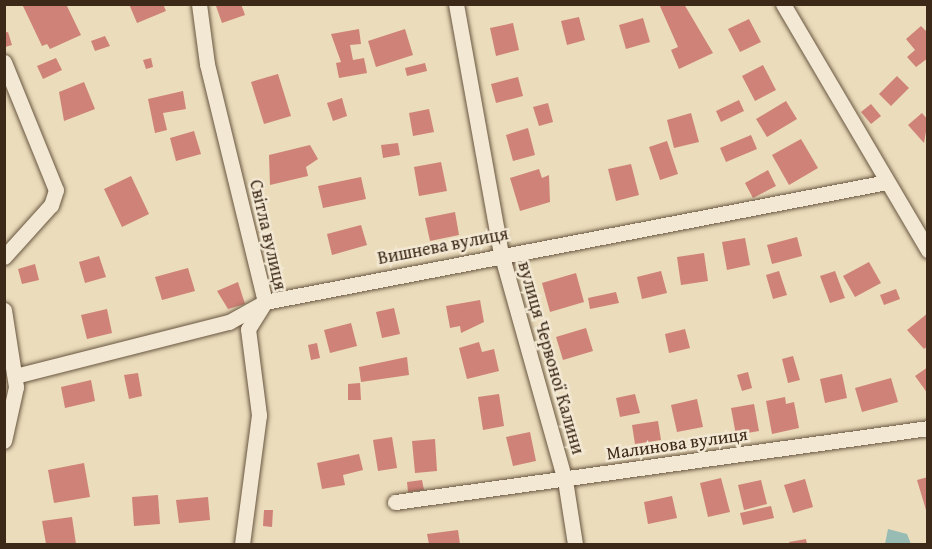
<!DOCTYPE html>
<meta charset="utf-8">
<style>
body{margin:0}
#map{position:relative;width:932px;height:549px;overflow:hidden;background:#ebdcbb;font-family:"Gentium Book Plus",serif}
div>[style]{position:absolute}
.water>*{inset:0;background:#98bbb3}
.building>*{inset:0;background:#cf8277}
.roads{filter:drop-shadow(0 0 2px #685640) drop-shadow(0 0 2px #685640)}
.street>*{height:15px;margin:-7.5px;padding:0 7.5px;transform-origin:7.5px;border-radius:7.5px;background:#f2e8d3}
span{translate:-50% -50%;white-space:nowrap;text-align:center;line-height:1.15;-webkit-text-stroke:5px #f2e8d3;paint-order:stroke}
.street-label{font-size:18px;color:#3c2917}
.frame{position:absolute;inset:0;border:6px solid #3c2917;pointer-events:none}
</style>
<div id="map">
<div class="water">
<div style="clip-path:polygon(888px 529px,907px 534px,911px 544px,885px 544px)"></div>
</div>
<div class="building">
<div style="clip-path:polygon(22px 4px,66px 4px,81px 35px,50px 49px,47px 44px,42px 46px)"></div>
<div style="clip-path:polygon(129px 4px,163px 4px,166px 11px,137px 23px)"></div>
<div style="clip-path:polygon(241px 4px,245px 15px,222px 23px,216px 6px)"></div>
<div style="clip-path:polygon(659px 4px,684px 4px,713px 53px,679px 69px,671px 50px,678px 47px)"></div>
<div style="clip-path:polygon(579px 17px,585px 40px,567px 45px,561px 21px)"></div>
<div style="clip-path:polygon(643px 18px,650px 42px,626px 49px,619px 25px)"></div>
<div style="clip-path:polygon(749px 19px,761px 42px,740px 52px,728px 29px)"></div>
<div style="clip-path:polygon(513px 23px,519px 50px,496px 56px,490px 28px)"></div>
<div style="clip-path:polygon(921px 26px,928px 33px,928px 58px,916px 67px,907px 57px,915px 50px,906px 39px)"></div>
<div style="clip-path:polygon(359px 29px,361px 44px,350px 45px,353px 60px,364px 58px,367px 73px,339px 78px,336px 63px,341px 62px,331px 34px)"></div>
<div style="clip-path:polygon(405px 29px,413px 55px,376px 67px,368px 41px)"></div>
<div style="clip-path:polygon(8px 32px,12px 45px,5px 47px,4px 33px)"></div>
<div style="clip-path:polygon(105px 36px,110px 46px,95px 51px,91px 41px)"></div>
<div style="clip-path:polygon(56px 58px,62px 70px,43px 79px,37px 66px)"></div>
<div style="clip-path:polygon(151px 58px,153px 67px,146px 69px,143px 60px)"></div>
<div style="clip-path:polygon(425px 63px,427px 71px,407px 76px,405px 68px)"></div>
<div style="clip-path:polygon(763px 65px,776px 90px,755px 101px,742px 76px)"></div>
<div style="clip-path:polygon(278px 74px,291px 116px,264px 124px,251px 82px)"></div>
<div style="clip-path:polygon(897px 76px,909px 88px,891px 106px,879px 94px)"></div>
<div style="clip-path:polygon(518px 77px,523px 96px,496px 103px,491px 84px)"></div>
<div style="clip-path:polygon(84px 82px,95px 109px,64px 121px,59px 92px)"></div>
<div style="clip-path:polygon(183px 91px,186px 109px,163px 113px,167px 130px,155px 133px,148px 99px)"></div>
<div style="clip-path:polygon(342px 98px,347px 116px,333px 121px,327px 103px)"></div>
<div style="clip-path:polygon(739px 100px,744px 111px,721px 122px,716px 111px)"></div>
<div style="clip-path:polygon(786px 101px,797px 119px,767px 137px,756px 119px)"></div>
<div style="clip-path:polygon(548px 103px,553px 122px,539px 126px,533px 107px)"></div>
<div style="clip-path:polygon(871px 104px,881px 116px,871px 124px,861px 112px)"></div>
<div style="clip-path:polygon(429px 109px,434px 132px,413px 136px,409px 113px)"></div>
<div style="clip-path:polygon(691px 113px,699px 142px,674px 148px,667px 120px)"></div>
<div style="clip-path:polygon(922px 113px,928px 120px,924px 143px,908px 125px)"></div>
<div style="clip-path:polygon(528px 128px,535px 155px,513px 161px,506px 135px)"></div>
<div style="clip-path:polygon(194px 131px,201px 154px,176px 161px,170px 138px)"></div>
<div style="clip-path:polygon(751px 135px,757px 149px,726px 162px,720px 148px)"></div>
<div style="clip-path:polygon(801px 139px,818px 168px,789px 185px,772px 155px)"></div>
<div style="clip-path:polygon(667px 141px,678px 174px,660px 180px,649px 147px)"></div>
<div style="clip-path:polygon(398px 143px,400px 155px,383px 158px,381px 145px)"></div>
<div style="clip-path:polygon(310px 145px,318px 159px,306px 167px,308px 176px,270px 185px,269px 155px)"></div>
<div style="clip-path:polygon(441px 162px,447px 191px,419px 196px,414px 167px)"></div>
<div style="clip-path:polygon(631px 164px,639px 195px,616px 201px,608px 169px)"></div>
<div style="clip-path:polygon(539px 169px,542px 178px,549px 175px,550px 202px,520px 211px,510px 178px)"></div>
<div style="clip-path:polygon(768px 170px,776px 186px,753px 198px,745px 183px)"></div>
<div style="clip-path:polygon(131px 176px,149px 214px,122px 227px,104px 189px)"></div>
<div style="clip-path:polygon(361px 177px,366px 199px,323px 208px,318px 186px)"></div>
<div style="clip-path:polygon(455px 212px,459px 235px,430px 241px,425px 218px)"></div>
<div style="clip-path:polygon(361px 225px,367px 245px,332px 255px,327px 234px)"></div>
<div style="clip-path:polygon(797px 237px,802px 256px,772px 264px,767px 245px)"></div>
<div style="clip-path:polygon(745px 238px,750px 265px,727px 270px,722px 242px)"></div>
<div style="clip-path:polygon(704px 253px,708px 281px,681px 285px,677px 257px)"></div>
<div style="clip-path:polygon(99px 256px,106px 277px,85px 283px,79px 262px)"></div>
<div style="clip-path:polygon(869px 262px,881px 283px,855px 297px,843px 276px)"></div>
<div style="clip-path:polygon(35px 264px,39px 280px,22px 284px,18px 269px)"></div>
<div style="clip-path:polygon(188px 268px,195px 291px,162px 300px,155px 277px)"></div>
<div style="clip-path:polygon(661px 271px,667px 293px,642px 299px,637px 277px)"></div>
<div style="clip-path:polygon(779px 271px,787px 295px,773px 299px,766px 275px)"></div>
<div style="clip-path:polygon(835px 271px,845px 298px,830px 303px,820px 276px)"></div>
<div style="clip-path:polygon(576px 273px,584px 302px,550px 312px,542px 283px)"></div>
<div style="clip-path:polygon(238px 282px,245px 304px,228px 309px,217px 291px)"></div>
<div style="clip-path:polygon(896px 289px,900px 299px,884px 305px,880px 295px)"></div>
<div style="clip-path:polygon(616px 292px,619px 303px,590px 309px,588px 298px)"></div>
<div style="clip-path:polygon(480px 300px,484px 322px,461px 333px,460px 326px,450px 328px,446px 306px)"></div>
<div style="clip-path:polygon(394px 308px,400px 334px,382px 338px,376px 312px)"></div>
<div style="clip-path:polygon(107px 309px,112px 333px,87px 339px,81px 315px)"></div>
<div style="clip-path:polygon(928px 313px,928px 346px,924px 349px,907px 330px)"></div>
<div style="clip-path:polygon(351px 323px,357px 346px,330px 353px,324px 330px)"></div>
<div style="clip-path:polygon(586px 328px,593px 351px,563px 360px,556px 337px)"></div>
<div style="clip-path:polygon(685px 329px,690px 348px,669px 353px,665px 334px)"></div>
<div style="clip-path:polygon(479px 342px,482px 352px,494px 349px,499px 371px,467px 379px,459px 348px)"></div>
<div style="clip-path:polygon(317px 343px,320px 358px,311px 360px,308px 345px)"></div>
<div style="clip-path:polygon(793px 356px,800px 380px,788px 383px,782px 359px)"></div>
<div style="clip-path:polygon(407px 357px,409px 375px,361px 382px,359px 367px)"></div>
<div style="clip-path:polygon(928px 367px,928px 394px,915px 376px)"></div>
<div style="clip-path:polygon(748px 372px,752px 388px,742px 391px,737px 375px)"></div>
<div style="clip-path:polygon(138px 373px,142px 396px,129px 399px,124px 375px)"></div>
<div style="clip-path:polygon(842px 374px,847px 398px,825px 403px,820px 379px)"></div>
<div style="clip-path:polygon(891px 378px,898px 402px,862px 412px,855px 388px)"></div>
<div style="clip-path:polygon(91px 380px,95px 401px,65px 408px,61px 387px)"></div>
<div style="clip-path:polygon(360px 383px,361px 400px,348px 400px,348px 384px)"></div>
<div style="clip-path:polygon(499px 394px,504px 426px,483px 430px,478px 397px)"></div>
<div style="clip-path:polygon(635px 394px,640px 413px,620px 417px,616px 398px)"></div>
<div style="clip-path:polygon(785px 397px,786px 404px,794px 402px,799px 428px,772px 434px,766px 401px)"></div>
<div style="clip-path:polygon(697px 399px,703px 427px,677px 432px,671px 405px)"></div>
<div style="clip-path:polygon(754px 404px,759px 431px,736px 435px,731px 408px)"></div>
<div style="clip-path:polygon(658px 421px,661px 440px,635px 444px,632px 425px)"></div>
<div style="clip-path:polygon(530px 432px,536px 461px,513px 466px,506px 437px)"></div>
<div style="clip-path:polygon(392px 437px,397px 468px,378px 471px,373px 440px)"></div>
<div style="clip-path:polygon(435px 439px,437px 471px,415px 473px,412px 441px)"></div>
<div style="clip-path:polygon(359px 454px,363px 470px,343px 475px,345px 485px,322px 489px,317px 463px)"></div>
<div style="clip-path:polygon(84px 463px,90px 497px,54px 503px,48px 470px)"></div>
<div style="clip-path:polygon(928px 477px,928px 510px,926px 510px,917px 480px)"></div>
<div style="clip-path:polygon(721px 478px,730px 512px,708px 517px,700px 483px)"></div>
<div style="clip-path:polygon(805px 479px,813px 507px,793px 513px,784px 485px)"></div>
<div style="clip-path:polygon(422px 480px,424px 490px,408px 492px,407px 482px)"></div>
<div style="clip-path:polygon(761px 480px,767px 504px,744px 510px,738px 485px)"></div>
<div style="clip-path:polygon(158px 495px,160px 524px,134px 526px,132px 497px)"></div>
<div style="clip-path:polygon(672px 496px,677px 518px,648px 524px,644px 502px)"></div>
<div style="clip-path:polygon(208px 497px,210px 520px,179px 523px,176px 500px)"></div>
<div style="clip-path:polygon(771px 506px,774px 518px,743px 525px,740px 513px)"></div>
<div style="clip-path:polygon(264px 510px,273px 510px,272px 527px,263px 526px)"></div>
<div style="clip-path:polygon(72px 517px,76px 544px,46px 544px,42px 521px)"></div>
<div style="clip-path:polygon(458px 530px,460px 544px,429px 544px,427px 534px)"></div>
<div style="clip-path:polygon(806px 539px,807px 544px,790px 544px,789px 542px)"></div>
</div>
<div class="roads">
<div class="street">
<div style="left:199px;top:4px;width:61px;rotate:82.4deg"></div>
<div style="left:207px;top:64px;width:245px;rotate:76.3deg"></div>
<div style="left:265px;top:302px;width:32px;rotate:122deg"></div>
<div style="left:248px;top:329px;width:87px;rotate:82.7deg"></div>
<div style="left:259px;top:415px;width:130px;rotate:97.5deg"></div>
<div style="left:456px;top:4px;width:253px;rotate:79.8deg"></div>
<div style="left:501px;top:253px;width:236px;rotate:74.3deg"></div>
<div style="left:565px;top:480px;width:65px;rotate:81.1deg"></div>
<div style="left:783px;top:4px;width:286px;rotate:59.5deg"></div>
<div style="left:4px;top:62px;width:138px;rotate:67.9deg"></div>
<div style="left:56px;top:190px;width:16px;rotate:108deg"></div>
<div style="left:51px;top:205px;width:70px;rotate:132.1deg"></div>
<div style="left:4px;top:310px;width:78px;rotate:81.1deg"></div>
<div style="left:16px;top:387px;width:55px;rotate:102.5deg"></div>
<div style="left:15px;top:376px;width:221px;rotate:-14.2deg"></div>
<div style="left:229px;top:322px;width:41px;rotate:-29.1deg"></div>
<div style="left:265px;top:302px;width:633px;rotate:-10.92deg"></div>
<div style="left:395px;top:502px;width:538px;rotate:-7.9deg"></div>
</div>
</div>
<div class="street-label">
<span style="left:268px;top:235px;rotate:77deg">Світла вулиця</span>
<span style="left:443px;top:246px;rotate:-11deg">Вишнева вулиця</span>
<span style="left:551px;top:358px;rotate:74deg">вулиця Червоної Калини</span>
<span style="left:677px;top:444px;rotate:-8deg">Малинова вулиця</span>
</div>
<div class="frame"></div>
</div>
